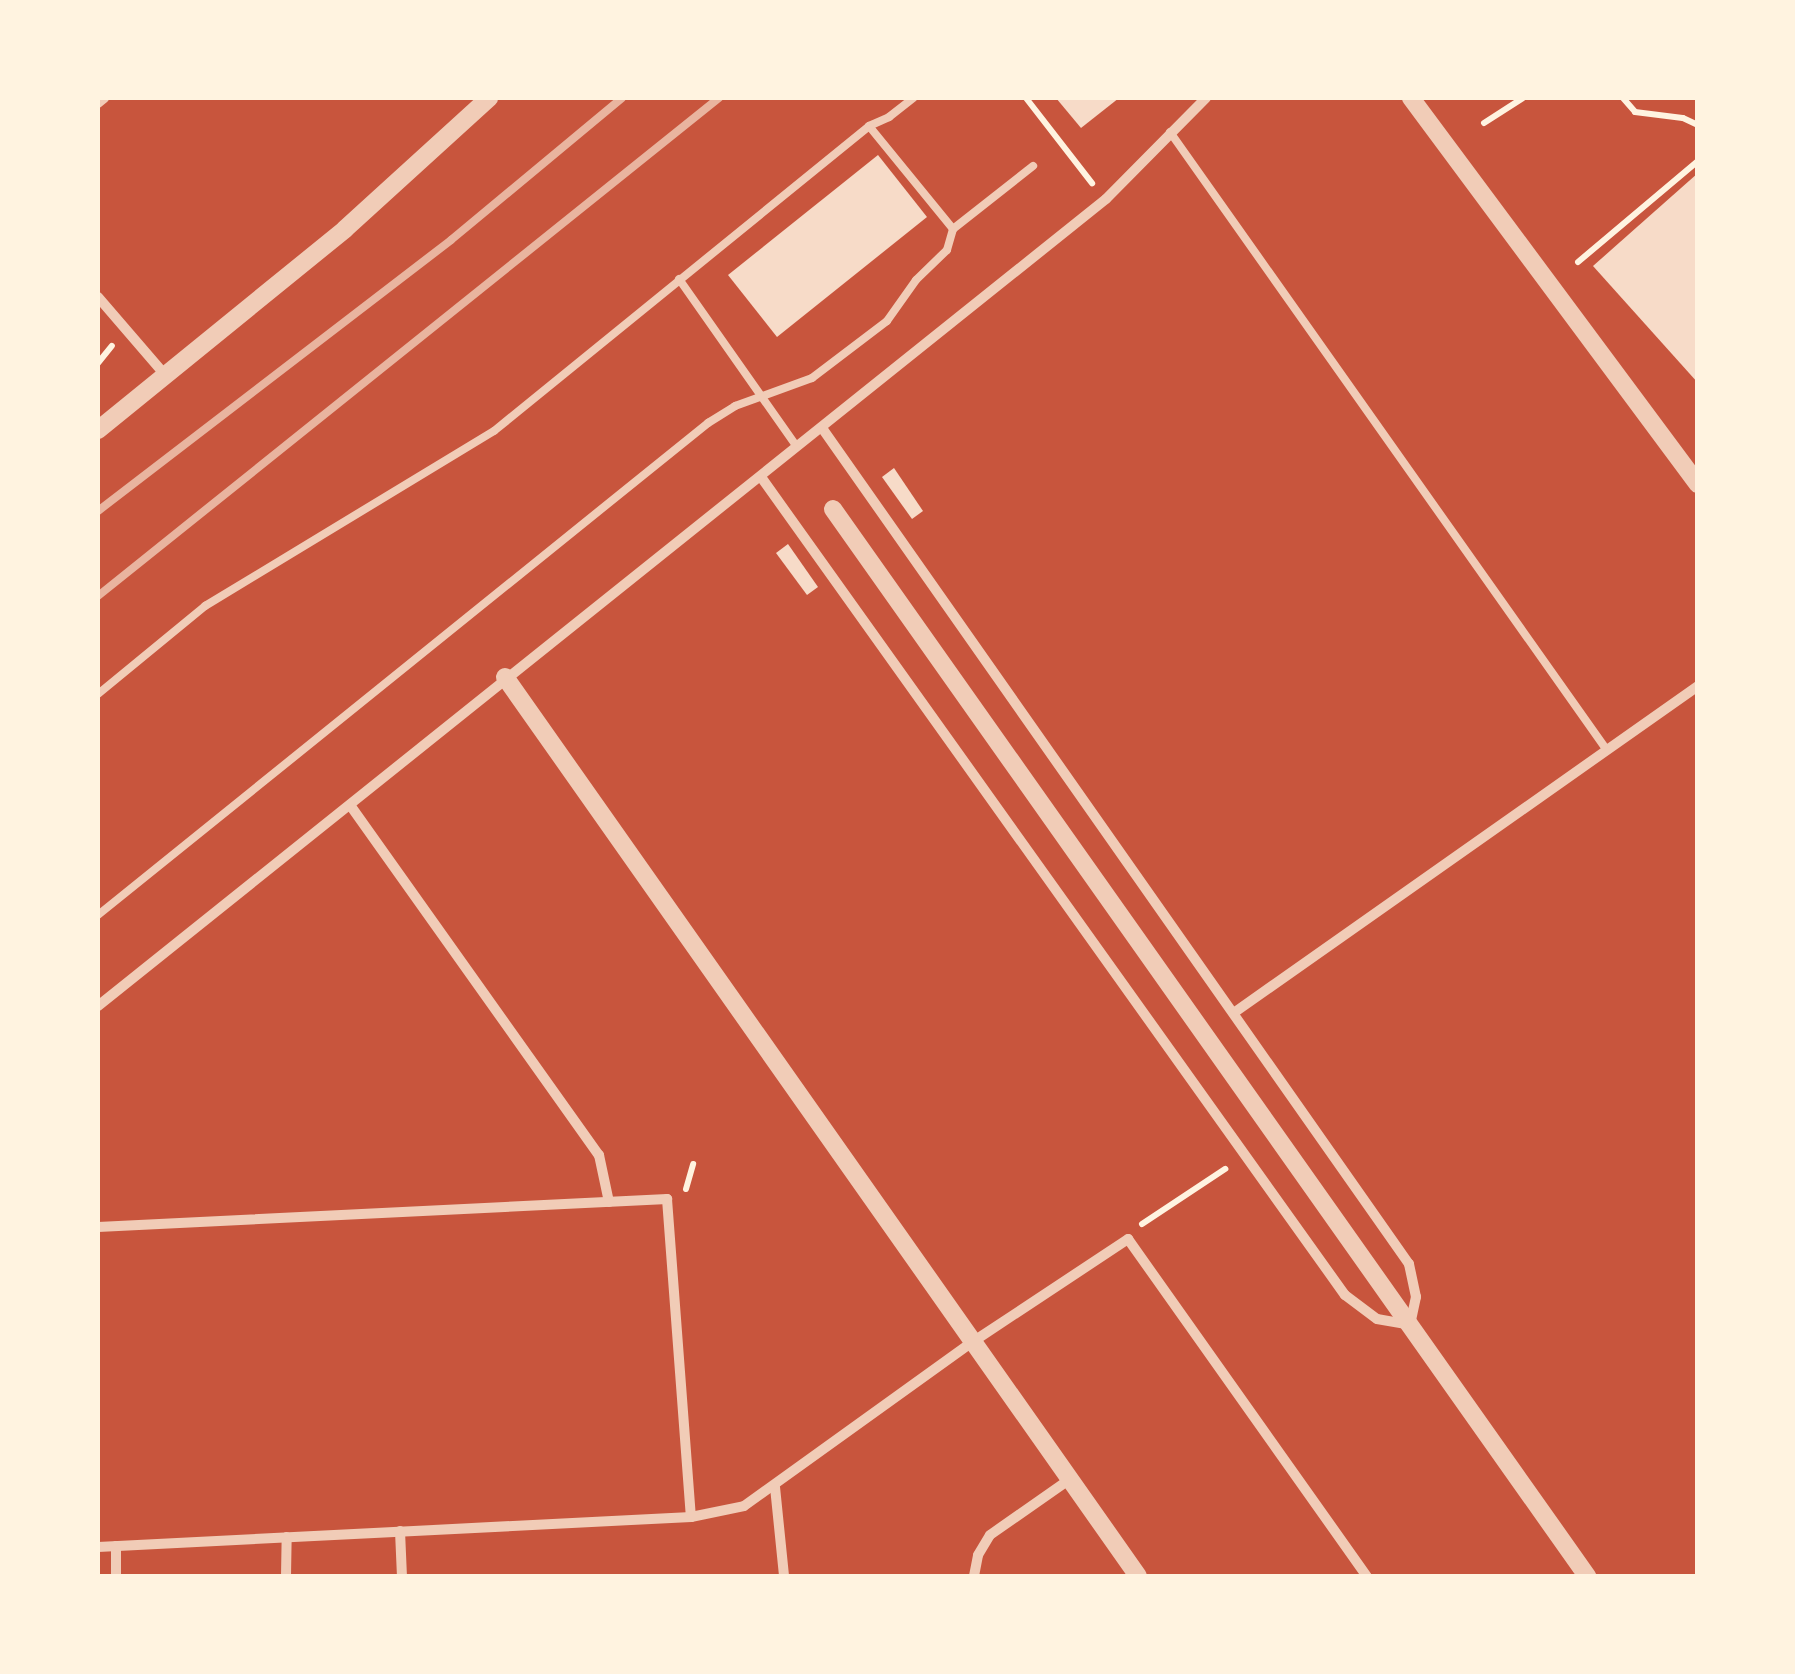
<!DOCTYPE html>
<style>
body{margin:0}
#map{position:relative;width:1795px;height:1674px;overflow:hidden;background:#c8553d;font-family:"Archivo Narrow",sans-serif}
div>[style]{position:absolute}
.building>*{inset:0;background:#f7dbc8}
.path>*{height:6px;margin:-3px;padding:0 3px;transform-origin:3px;border-radius:3px;background:#fff3e0}
.service>*{height:8px;margin:-4px;padding:0 4px;transform-origin:4px;border-radius:4px;background:#f1ccb7}
.minor>*{height:10px;margin:-5px;padding:0 5px;transform-origin:5px;border-radius:5px;background:#f1ccb7}
.tertiary>*{height:18px;margin:-9px;padding:0 9px;transform-origin:9px;border-radius:9px;background:#f1ccb7}
.rail>*{height:8px;margin:-4px;padding:0 4px;transform-origin:4px;border-radius:4px;background:#e9b49f}
span{translate:-50% -50%;white-space:nowrap;text-align:center;line-height:1.15;-webkit-text-stroke:8px #fff3e0;paint-order:stroke}
.frame{position:absolute;inset:0;border:100px solid #fff3e0;pointer-events:none}
</style>
<div id="map">
<div class="building">
<div style="clip-path:polygon(1056px 98px,1119px 98px,1081px 128px)"></div>
<div style="clip-path:polygon(878px 155px,927px 217px,777px 337px,728px 275px)"></div>
<div style="clip-path:polygon(1698px 173px,1698px 383px,1593px 266px)"></div>
<div style="clip-path:polygon(894px 468px,923px 511px,912px 519px,882px 477px)"></div>
<div style="clip-path:polygon(788px 544px,818px 587px,807px 595px,776px 553px)"></div>
</div>
<div class="path">
<div style="left:1026px;top:98px;width:108px;rotate:52.2deg"></div>
<div style="left:1623px;top:98px;width:18px;rotate:49deg"></div>
<div style="left:1635px;top:112px;width:48px;rotate:7.1deg"></div>
<div style="left:1683px;top:118px;width:17px;rotate:25deg"></div>
<div style="left:1484px;top:123px;width:46px;rotate:-32.7deg"></div>
<div style="left:1578px;top:262px;width:157px;rotate:-40.1deg"></div>
<div style="left:98px;top:363px;width:22px;rotate:-51deg"></div>
<div style="left:686px;top:1189px;width:26px;rotate:-74deg"></div>
<div style="left:1142px;top:1224px;width:100px;rotate:-33.5deg"></div>
</div>
<div class="service">
<div style="left:869px;top:126px;width:133px;rotate:50.8deg"></div>
<div style="left:1170px;top:132px;width:756px;rotate:54.75deg"></div>
<div style="left:679px;top:279px;width:205px;rotate:54.9deg"></div>
<div style="left:98px;top:694px;width:139px;rotate:-39.4deg"></div>
<div style="left:205px;top:606px;width:338px;rotate:-31.2deg"></div>
<div style="left:494px;top:431px;width:483px;rotate:-39.1deg"></div>
<div style="left:869px;top:126px;width:22px;rotate:-24deg"></div>
<div style="left:889px;top:117px;width:31px;rotate:-38deg"></div>
<div style="left:98px;top:915px;width:784px;rotate:-38.89deg"></div>
<div style="left:708px;top:423px;width:32px;rotate:-32deg"></div>
<div style="left:735px;top:406px;width:82px;rotate:-20deg"></div>
<div style="left:812px;top:378px;width:94px;rotate:-37.2deg"></div>
<div style="left:887px;top:321px;width:50px;rotate:-54.7deg"></div>
<div style="left:916px;top:280px;width:43px;rotate:-44.1deg"></div>
<div style="left:947px;top:250px;width:22px;rotate:-74deg"></div>
<div style="left:953px;top:229px;width:102px;rotate:-38.2deg"></div>
</div>
<div class="minor">
<div style="left:98px;top:103px;width:8px;rotate:-40deg"></div>
<div style="left:98px;top:297px;width:103px;rotate:49.3deg"></div>
<div style="left:761px;top:477px;width:1005px;rotate:54.48deg"></div>
<div style="left:1345px;top:1295px;width:40px;rotate:37deg"></div>
<div style="left:1377px;top:1319px;width:34px;rotate:10deg"></div>
<div style="left:1410px;top:1325px;width:29px;rotate:-78deg"></div>
<div style="left:1416px;top:1297px;width:34px;rotate:-102deg"></div>
<div style="left:1409px;top:1264px;width:1022px;rotate:-125.07deg"></div>
<div style="left:350px;top:805px;width:430px;rotate:54.6deg"></div>
<div style="left:599px;top:1155px;width:48px;rotate:78deg"></div>
<div style="left:98px;top:1006px;width:1291px;rotate:-38.68deg"></div>
<div style="left:1106px;top:199px;width:142px;rotate:-45.3deg"></div>
<div style="left:1235px;top:1012px;width:566px;rotate:-35.15deg"></div>
<div style="left:98px;top:1227px;width:570px;rotate:-2.82deg"></div>
<div style="left:667px;top:1199px;width:319px;rotate:85.7deg"></div>
<div style="left:775px;top:1487px;width:89px;rotate:84.2deg"></div>
<div style="left:400px;top:1531px;width:45px;rotate:87.5deg"></div>
<div style="left:116px;top:1546px;width:30px;rotate:90deg"></div>
<div style="left:98px;top:1547px;width:594px;rotate:-2.9deg"></div>
<div style="left:691px;top:1517px;width:54px;rotate:-11.7deg"></div>
<div style="left:744px;top:1506px;width:283px;rotate:-35.7deg"></div>
<div style="left:974px;top:1341px;width:185px;rotate:-33.5deg"></div>
<div style="left:1128px;top:1239px;width:413px;rotate:54.7deg"></div>
<div style="left:286px;top:1576px;width:39px;rotate:-89deg"></div>
<div style="left:974px;top:1576px;width:21px;rotate:-79deg"></div>
<div style="left:978px;top:1555px;width:23px;rotate:-59deg"></div>
<div style="left:990px;top:1535px;width:98px;rotate:-35deg"></div>
</div>
<div class="tertiary">
<div style="left:1411px;top:98px;width:481px;rotate:53.4deg"></div>
<div style="left:98px;top:430px;width:318px;rotate:-39.1deg"></div>
<div style="left:345px;top:229px;width:195px;rotate:-42.3deg"></div>
<div style="left:833px;top:509px;width:1307px;rotate:54.75deg"></div>
<div style="left:505px;top:677px;width:1099px;rotate:54.85deg"></div>
</div>
<div class="rail">
<div style="left:98px;top:511px;width:445px;rotate:-37.5deg"></div>
<div style="left:451px;top:240px;width:222px;rotate:-39.7deg"></div>
<div style="left:98px;top:596px;width:796px;rotate:-38.73deg"></div>
</div>
<div class="frame"></div>
</div>
